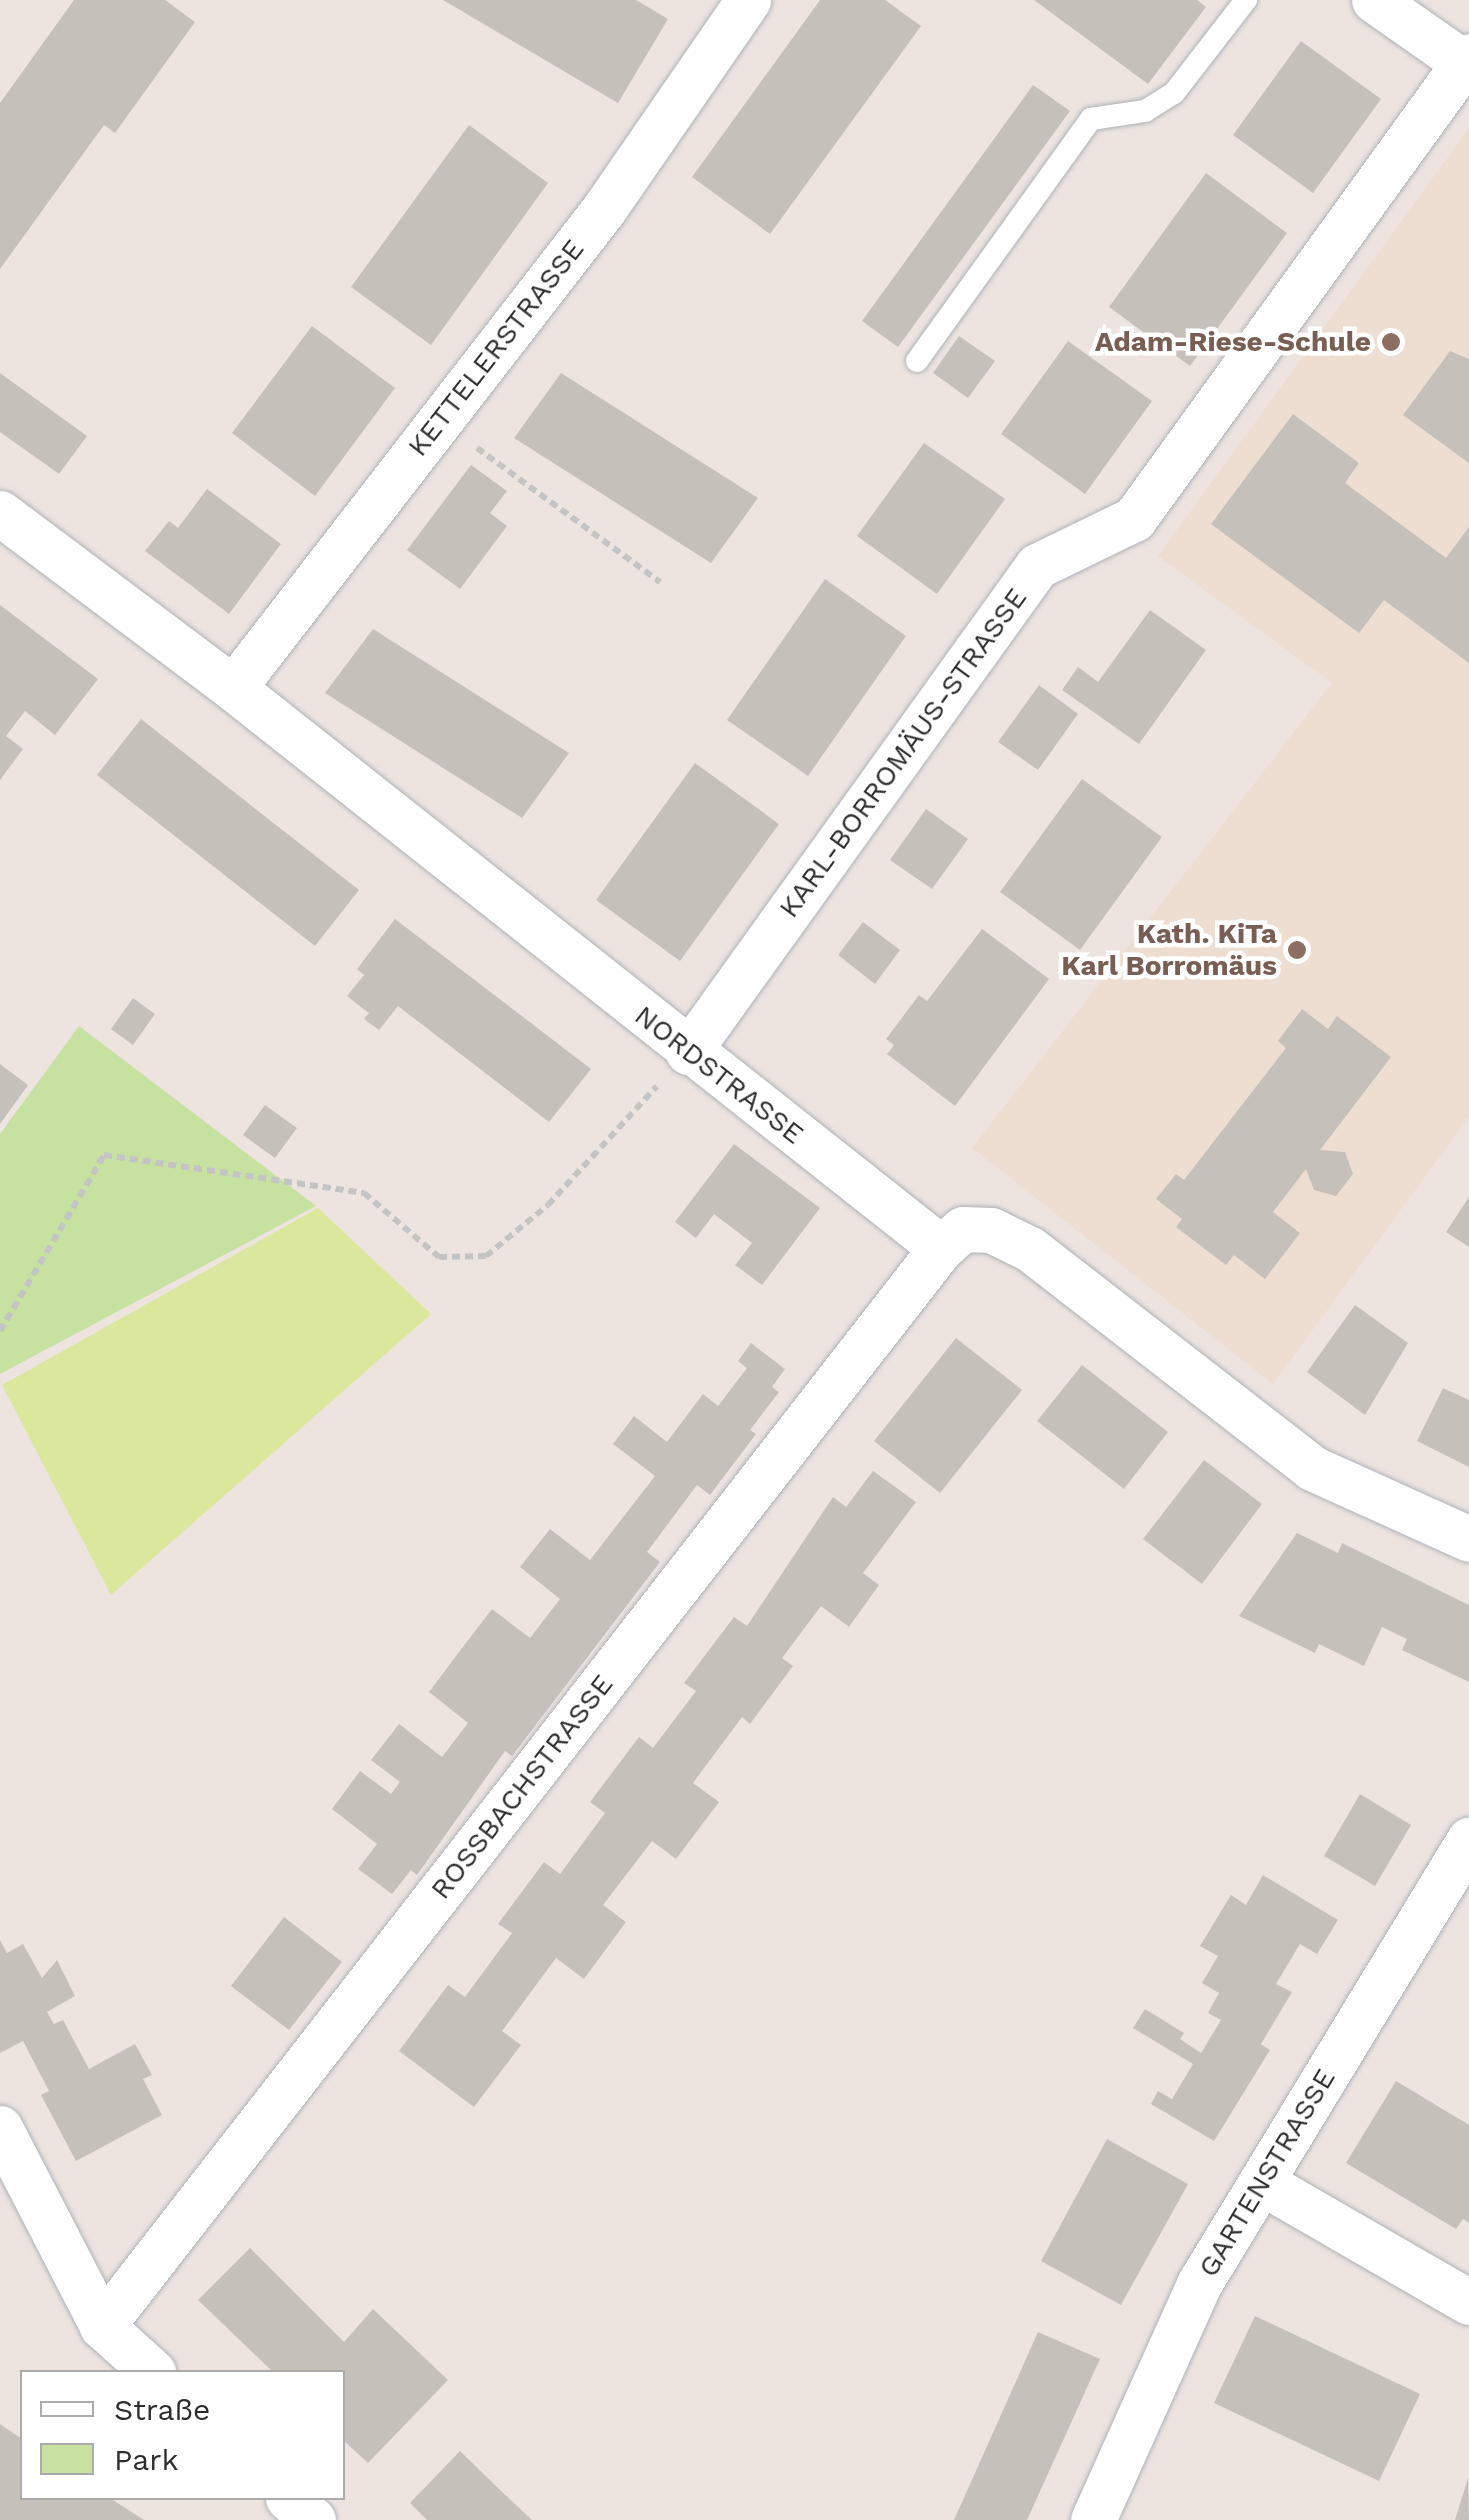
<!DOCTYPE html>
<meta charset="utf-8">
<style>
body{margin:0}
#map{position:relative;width:1469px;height:2520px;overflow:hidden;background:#ede4e0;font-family:"Work Sans",sans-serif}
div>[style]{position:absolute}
.education>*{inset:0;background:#eeddd1}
.green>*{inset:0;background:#c6e1a0}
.pitch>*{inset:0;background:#dbe79c}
.building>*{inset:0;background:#c6c0bb}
.path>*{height:6px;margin-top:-3px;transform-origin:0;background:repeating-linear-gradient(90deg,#c4c4c4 0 8px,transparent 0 13px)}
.roads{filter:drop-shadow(0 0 2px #adb2b8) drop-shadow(0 0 2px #adb2b8)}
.service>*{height:22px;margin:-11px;padding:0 11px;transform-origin:11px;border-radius:11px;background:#fff}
.minor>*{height:45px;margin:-22.5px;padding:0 22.5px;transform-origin:22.5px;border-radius:22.5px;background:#fff}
.dots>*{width:28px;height:28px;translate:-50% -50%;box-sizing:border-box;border:5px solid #fff;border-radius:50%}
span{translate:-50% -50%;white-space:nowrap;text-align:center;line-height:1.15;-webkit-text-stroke:9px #fff;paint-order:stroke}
.education-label{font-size:28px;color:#785e54;font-weight:700}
.right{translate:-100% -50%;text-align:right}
.street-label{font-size:28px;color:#2d2d2d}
.legend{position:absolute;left:20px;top:2370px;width:325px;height:130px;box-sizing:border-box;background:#fff;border:2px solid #ababab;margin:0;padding:12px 18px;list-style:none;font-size:30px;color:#2d2d2d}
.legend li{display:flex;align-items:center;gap:20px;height:50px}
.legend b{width:50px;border:2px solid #ababab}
</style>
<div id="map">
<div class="education">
<div style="clip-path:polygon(1469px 128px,1469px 1117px,1273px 1384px,972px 1148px,1332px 683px,1158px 556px)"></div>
</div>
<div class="green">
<div style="clip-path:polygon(79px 1026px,316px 1206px,0 1374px,0 1134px)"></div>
</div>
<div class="pitch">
<div style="clip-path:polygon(318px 1208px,431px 1314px,111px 1595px,2px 1385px)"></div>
</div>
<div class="building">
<div style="clip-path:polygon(74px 0,165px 0,195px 22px,115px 133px,104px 125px,0 269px,0 103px)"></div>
<div style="clip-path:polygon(443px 0,636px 0,668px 19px,618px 103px)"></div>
<div style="clip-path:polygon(820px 0,885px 0,921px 26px,770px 234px,692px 177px)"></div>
<div style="clip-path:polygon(1034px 0,1197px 0,1206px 7px,1148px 84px)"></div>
<div style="clip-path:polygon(1301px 41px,1381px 99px,1313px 193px,1233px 135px)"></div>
<div style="clip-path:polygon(1033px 85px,1070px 111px,898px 347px,862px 321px)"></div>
<div style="clip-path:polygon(469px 125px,548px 183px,431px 345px,351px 287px)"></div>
<div style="clip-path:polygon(1206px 173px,1287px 233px,1190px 366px,1109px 307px)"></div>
<div style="clip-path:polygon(312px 326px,395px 388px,315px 496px,232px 433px)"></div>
<div style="clip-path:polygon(959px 336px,995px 361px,968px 398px,933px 373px)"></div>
<div style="clip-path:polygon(1068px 341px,1152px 401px,1085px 494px,1001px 434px)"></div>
<div style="clip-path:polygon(1450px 351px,1469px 359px,1469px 463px,1403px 415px)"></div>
<div style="clip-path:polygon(0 373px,87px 436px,59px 474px,0 432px)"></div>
<div style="clip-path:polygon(561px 373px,758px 498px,711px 563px,514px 438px)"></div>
<div style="clip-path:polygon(1293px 414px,1359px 463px,1345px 483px,1446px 558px,1469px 527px,1469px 663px,1384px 600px,1359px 633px,1211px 524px)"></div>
<div style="clip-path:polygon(924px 443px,1005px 499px,937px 594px,857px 536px)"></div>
<div style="clip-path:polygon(471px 465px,507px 491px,490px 513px,507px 526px,460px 589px,407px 550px)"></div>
<div style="clip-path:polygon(207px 489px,281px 544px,229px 614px,145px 551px,169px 521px,178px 528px)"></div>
<div style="clip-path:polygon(825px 579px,906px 636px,808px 776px,727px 720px)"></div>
<div style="clip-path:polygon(0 605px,98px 679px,55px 735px,25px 711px,6px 736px,23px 749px,0 780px)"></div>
<div style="clip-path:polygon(1150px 610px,1206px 650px,1139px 744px,1062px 690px,1078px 667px,1098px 682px)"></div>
<div style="clip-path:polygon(373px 629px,569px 753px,522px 818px,325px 693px)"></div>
<div style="clip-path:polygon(1039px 685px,1078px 714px,1038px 770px,998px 742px)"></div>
<div style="clip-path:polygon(141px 719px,359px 890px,315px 946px,97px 775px)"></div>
<div style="clip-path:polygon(695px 763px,779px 824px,680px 961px,596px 900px)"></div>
<div style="clip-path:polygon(1082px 779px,1162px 837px,1080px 950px,1000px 892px)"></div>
<div style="clip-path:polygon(926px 809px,968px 839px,932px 889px,890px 860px)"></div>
<div style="clip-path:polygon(395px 919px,591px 1069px,549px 1122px,398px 1006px,379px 1030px,364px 1019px,369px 1013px,347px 996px,364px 975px,357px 969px)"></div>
<div style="clip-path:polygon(863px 922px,900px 950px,875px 984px,838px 955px)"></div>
<div style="clip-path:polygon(982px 929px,1049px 979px,955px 1106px,887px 1054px,894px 1045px,886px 1039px,919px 995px,927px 1001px)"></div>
<div style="clip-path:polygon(133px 998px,155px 1014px,133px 1045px,111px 1029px)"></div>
<div style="clip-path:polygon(1302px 1009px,1328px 1029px,1337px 1016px,1391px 1057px,1320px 1150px,1345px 1152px,1353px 1174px,1336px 1196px,1314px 1190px,1306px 1169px,1273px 1212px,1300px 1233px,1265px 1279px,1234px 1255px,1226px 1265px,1176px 1227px,1182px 1219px,1156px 1199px,1176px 1174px,1184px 1180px,1286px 1048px,1278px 1041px)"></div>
<div style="clip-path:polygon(0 1064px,28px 1085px,0 1124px)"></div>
<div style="clip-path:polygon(265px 1105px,297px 1128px,275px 1158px,243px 1135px)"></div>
<div style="clip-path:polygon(734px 1144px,820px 1208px,762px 1285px,735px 1265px,752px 1243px,714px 1214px,696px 1238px,675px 1222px)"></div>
<div style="clip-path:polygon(1469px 1197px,1469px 1247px,1446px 1232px)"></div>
<div style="clip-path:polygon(1355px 1305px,1408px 1343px,1365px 1415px,1307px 1372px)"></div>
<div style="clip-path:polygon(956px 1338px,1022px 1390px,940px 1493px,874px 1441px)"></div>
<div style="clip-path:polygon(751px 1343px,785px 1369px,772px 1387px,779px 1392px,750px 1430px,756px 1434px,710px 1495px,697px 1485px,647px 1552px,660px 1562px,512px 1756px,505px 1751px,417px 1875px,411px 1870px,392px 1894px,358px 1869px,377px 1844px,332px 1809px,360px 1771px,391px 1794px,400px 1782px,371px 1760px,399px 1724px,442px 1757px,468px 1723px,429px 1692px,459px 1652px,492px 1609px,530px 1638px,560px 1599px,520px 1567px,550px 1529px,590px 1560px,655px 1476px,613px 1444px,634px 1416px,667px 1442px,703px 1394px,718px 1406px,747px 1368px,738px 1361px)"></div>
<div style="clip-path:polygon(1082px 1365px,1168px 1432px,1124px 1489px,1037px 1421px)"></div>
<div style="clip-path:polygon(1443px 1388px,1469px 1400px,1469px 1467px,1417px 1441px)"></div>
<div style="clip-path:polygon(1204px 1460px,1262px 1504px,1202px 1584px,1143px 1539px)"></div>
<div style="clip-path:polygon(873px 1471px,916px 1502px,863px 1573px,879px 1585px,849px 1627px,821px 1606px,782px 1658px,793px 1666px,750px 1724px,742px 1717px,693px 1783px,719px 1802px,676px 1859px,652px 1841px,603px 1905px,626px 1922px,584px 1979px,556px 1958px,502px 2031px,521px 2045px,474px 2107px,399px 2051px,448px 1985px,465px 1997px,512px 1933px,498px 1924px,544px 1862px,560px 1874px,605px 1813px,590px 1802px,639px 1737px,653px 1748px,696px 1691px,684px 1683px,734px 1617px,747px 1626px,833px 1497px,846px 1507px)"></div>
<div style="clip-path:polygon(1297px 1533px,1338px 1553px,1342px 1543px,1469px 1605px,1469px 1682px,1402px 1650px,1407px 1639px,1382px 1627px,1364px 1666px,1319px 1644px,1315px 1653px,1239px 1616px)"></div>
<div style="clip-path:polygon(1360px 1794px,1411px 1825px,1375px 1886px,1324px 1856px)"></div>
<div style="clip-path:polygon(1263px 1875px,1338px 1920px,1317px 1954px,1300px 1944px,1276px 1984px,1292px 1992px,1261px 2044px,1270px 2050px,1214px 2141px,1151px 2104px,1158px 2091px,1172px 2099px,1193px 2064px,1133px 2028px,1145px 2009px,1184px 2033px,1180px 2039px,1201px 2053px,1221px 2020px,1208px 2013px,1219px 1993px,1202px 1983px,1218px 1956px,1200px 1946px,1231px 1895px,1246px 1905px)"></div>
<div style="clip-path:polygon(284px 1917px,342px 1962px,289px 2030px,231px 1986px)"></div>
<div style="clip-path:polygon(0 1940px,7px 1953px,23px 1944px,42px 1978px,57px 1960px,75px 1996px,47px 2012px,54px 2024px,63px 2020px,89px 2069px,135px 2044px,152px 2075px,143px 2079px,162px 2115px,76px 2161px,41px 2095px,49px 2091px,23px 2041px,0 2053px)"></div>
<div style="clip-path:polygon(1396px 2081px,1469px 2125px,1469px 2223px,1463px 2219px,1456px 2229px,1346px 2163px)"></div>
<div style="clip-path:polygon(1107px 2139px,1188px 2184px,1121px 2305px,1041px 2261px)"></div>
<div style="clip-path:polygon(250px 2248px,344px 2342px,373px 2309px,448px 2380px,368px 2463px,342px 2439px,342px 2372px,273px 2372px,198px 2300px)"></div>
<div style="clip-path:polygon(1255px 2316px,1420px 2394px,1379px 2481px,1214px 2403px)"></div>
<div style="clip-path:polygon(1038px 2332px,1100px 2359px,1027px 2520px,954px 2520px)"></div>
<div style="clip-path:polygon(0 2424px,22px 2439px,22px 2498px,110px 2498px,144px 2520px,0 2520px)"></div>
<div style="clip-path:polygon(460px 2451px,499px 2489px,532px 2520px,427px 2520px,410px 2503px)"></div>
<div style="clip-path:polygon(1468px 2478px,1469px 2520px,1455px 2520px)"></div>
</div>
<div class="path">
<div style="left:477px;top:448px;width:227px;rotate:36.2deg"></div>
<div style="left:0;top:1331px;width:204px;rotate:-59.4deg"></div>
<div style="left:104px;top:1155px;width:263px;rotate:8.3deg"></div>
<div style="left:364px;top:1193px;width:99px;rotate:40.5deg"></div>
<div style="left:439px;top:1257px;width:47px;rotate:-1.2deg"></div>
<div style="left:486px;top:1256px;width:80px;rotate:-39.4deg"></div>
<div style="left:548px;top:1205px;width:161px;rotate:-47.5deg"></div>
</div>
<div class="roads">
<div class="service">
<div style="left:917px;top:361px;width:298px;rotate:-54.3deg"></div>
<div style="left:1091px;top:119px;width:55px;rotate:-8.4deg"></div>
<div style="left:1145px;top:111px;width:34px;rotate:-32deg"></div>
<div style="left:1174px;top:93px;width:118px;rotate:-52.3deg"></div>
</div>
<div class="minor">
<div style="left:1374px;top:0;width:110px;rotate:35deg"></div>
<div style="left:0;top:513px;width:291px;rotate:36.9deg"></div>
<div style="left:233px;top:688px;width:903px;rotate:38.34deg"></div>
<div style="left:941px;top:1248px;width:29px;rotate:-41deg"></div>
<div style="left:963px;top:1229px;width:28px;rotate:2deg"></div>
<div style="left:991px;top:1230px;width:43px;rotate:26deg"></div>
<div style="left:1030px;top:1249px;width:357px;rotate:37.8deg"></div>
<div style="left:1312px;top:1468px;width:172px;rotate:24.3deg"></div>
<div style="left:233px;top:688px;width:606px;rotate:-52.24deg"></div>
<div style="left:604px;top:209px;width:254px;rotate:-55.4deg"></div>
<div style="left:688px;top:1052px;width:598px;rotate:-54.32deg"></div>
<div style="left:1037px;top:566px;width:108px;rotate:-25.9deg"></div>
<div style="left:1134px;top:519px;width:571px;rotate:-54.11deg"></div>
<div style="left:0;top:2128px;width:223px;rotate:62.7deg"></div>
<div style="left:102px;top:2326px;width:69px;rotate:42deg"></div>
<div style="left:1261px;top:2182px;width:240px;rotate:30deg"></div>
<div style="left:102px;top:2326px;width:1366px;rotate:-52.11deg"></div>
<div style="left:288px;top:2498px;width:33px;rotate:41deg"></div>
<div style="left:1093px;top:2520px;width:259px;rotate:-65.8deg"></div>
<div style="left:1199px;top:2284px;width:520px;rotate:-58.7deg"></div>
</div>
</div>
<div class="dots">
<div style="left:1391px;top:342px;background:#8d6e63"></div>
<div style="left:1297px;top:950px;background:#8d6e63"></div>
</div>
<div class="education-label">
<span class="right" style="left:1371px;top:342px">Adam-Riese-Schule</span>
<span class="right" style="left:1277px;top:950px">Kath. KiTa<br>Karl Borromäus</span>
</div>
<div class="street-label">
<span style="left:496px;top:348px;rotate:-52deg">KETTELERSTRASSE</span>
<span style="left:903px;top:753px;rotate:-54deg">KARL-BORROMÄUS-STRASSE</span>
<span style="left:719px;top:1075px;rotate:38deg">NORDSTRASSE</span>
<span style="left:522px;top:1787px;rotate:-52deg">ROSSBACHSTRASSE</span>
<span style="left:1267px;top:2173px;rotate:-59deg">GARTENSTRASSE</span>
</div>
<ul class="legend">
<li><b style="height:12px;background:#fff"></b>Straße</li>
<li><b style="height:28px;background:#c6e1a0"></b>Park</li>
</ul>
</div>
